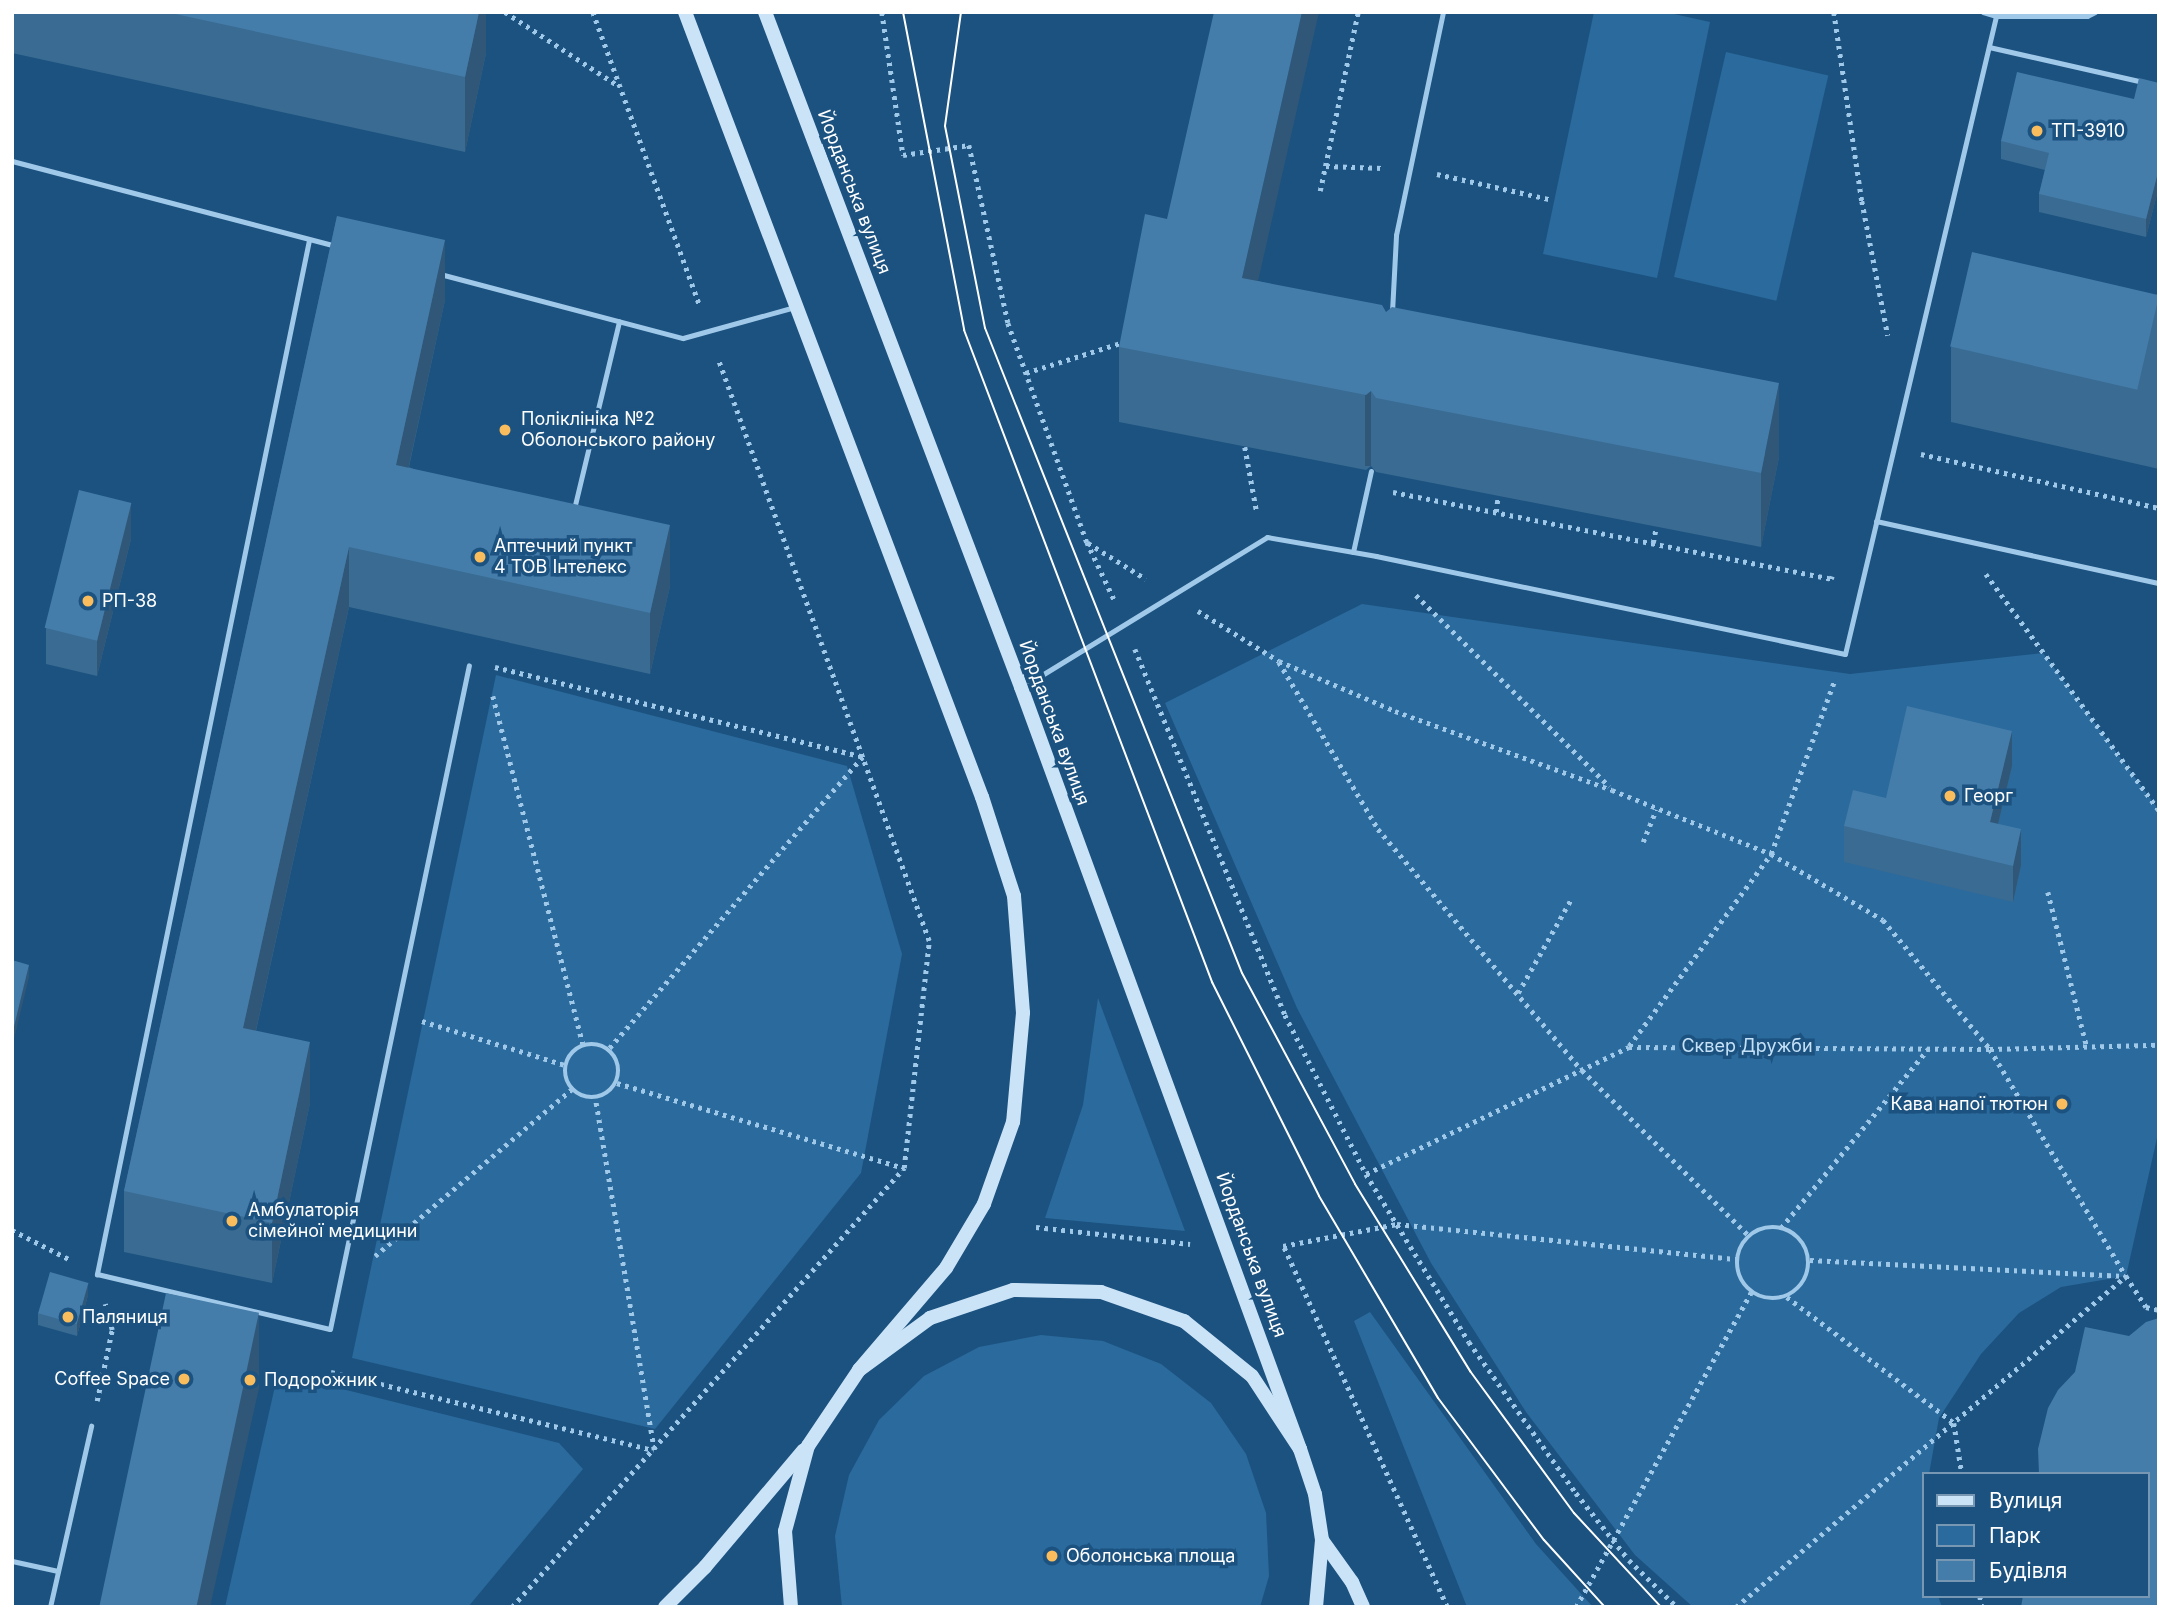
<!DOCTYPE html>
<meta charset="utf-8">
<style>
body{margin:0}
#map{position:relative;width:2171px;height:1619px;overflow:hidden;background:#1c5280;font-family:Inter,sans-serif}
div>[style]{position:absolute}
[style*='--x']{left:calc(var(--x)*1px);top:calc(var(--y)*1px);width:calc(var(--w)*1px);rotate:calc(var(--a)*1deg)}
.green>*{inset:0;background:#2b6a9d;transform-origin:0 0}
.path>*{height:4.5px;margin-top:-2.25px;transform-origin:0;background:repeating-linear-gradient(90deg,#a0c9e9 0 3.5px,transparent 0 8.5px)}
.path>.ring{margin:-2.25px;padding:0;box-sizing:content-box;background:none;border:4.5px solid #a0c9e9;border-radius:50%}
.lane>*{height:5px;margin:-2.5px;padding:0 2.5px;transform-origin:2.5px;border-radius:2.5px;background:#a0c9e9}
.secondary>*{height:14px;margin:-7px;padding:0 7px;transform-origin:7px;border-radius:7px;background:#cbe3f7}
.tram>*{height:2px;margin:-1px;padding:0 1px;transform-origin:1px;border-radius:1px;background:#fff}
.wall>*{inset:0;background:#3a6b92}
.shaded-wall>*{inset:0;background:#305777;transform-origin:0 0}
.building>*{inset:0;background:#447caa;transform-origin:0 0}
.dots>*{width:19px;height:19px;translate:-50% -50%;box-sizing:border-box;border:4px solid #1c5280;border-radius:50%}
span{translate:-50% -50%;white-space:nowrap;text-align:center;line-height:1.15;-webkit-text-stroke:7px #1c5280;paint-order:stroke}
.poi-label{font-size:18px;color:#fff}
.left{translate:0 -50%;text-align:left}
.right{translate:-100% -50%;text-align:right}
.street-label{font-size:18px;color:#fff}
.park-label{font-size:18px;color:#c4e1f7}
.frame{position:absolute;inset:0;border:14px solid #fff;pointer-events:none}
.legend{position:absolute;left:1922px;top:1472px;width:228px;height:126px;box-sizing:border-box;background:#1c5280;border:2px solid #7797b3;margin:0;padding:9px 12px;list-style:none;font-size:21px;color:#fff}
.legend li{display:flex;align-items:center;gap:14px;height:35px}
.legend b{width:35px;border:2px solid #7797b3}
</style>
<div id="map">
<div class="green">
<i style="clip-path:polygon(1594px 12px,1665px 12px,1710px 22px,1657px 278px,1543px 254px)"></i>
<i style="left:1726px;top:52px;width:105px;height:231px;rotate:13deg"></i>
<i style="clip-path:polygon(1362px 604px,1850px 674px,2043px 653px,2159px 810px,2159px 1129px,2126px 1276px,2061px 1287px,2019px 1313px,1981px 1354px,1939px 1418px,1929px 1474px,1924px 1474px,1924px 1596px,1938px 1596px,1942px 1607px,1693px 1607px,1635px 1555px,1526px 1412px,1431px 1263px,1297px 1008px,1165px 703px)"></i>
<i style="clip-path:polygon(496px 675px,847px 766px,902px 954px,861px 1173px,655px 1429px,352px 1358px)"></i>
<i style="clip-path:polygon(1098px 998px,1185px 1231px,1045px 1218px,1083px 1105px)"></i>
<i style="clip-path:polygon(1370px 1312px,1536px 1544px,1593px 1607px,1467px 1607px,1354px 1321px)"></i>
<i style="clip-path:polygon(1041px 1335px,1103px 1341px,1161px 1364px,1211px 1403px,1246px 1454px,1266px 1513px,1269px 1576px,1260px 1607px,842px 1607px,835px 1536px,849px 1475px,879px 1420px,924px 1376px,979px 1347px)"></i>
<i style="clip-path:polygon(278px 1373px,559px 1443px,583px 1469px,468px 1607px,225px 1607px)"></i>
</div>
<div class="path">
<i style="--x:505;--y:12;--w:136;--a:33"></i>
<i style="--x:593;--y:12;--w:311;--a:70"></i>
<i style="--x:882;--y:12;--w:145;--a:81.6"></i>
<i style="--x:903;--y:155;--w:67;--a:-8.6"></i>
<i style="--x:969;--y:145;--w:182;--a:77.6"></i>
<i style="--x:1008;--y:323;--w:233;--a:70.2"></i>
<i style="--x:1087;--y:542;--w:63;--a:64.7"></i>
<i style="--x:1834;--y:12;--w:191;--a:81.6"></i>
<i style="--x:1862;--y:201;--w:137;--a:79.1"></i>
<i style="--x:1326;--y:166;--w:57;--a:2"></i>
<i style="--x:1437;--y:174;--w:115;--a:12.6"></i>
<i style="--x:1320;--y:191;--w:183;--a:-78"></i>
<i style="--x:1026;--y:373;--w:103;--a:-17.6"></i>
<i style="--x:1245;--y:447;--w:67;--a:79.7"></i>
<i style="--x:1921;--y:454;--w:244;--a:12.8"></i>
<i style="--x:1393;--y:492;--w:447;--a:11.2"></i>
<i style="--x:1831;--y:579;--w:3;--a:-72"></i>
<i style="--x:1496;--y:512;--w:16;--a:-83"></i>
<i style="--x:1088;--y:543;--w:68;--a:31.8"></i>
<i style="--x:1653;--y:543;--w:16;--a:-79"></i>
<i style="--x:1986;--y:574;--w:293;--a:53.8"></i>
<i style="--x:1416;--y:595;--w:272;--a:44.7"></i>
<i style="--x:1198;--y:611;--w:95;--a:31.7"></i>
<i style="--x:1279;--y:661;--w:126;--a:23.3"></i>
<i style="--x:1395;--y:711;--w:231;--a:20"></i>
<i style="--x:1612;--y:790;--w:171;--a:21.9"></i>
<i style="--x:1771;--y:854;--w:130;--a:30.5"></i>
<i style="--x:1883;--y:920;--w:168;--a:50.3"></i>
<i style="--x:1990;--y:1049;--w:265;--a:59.1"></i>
<i style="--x:2126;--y:1276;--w:37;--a:57"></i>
<i style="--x:2146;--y:1307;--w:13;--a:13"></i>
<i style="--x:1135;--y:649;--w:396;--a:67.7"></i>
<i style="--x:1285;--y:1015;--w:178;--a:63"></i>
<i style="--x:1366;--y:1174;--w:197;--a:58.5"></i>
<i style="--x:1469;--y:1342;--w:185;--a:54.7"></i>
<i style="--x:1576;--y:1493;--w:85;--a:51.7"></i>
<i style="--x:1629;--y:1560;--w:67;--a:44.4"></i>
<i style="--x:1279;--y:662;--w:194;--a:59.3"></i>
<i style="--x:1378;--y:829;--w:316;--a:49.8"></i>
<i style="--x:1582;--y:1070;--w:235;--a:44.8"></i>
<i style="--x:495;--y:667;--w:379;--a:13.7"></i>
<i style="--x:863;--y:757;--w:387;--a:131"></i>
<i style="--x:493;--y:696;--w:359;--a:75.5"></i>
<i style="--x:1643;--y:842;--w:35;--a:-68"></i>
<i style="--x:2048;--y:892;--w:160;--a:75.9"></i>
<i style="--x:1518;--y:993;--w:106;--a:-60.5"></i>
<i style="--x:422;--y:1021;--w:150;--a:17.1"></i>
<i class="ring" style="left:565px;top:1044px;width:49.5px;height:49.5px"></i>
<i style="--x:1629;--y:1046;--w:239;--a:-53.5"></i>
<i style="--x:1771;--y:854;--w:186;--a:-69.9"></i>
<i style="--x:617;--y:1083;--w:299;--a:16.5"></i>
<i style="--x:1366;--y:1174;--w:292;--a:-25.8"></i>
<i style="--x:1629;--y:1047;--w:361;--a:0.3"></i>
<i style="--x:1990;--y:1049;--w:169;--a:-1.4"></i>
<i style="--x:1036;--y:1227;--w:155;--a:6.3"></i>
<i class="ring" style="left:1737px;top:1227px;width:67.5px;height:67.5px"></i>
<i style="--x:1781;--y:1228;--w:232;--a:-50.6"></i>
<i style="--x:12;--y:1230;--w:66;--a:27"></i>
<i style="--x:375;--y:1256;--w:258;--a:-40.3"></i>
<i style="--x:1810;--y:1260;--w:315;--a:2.9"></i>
<i style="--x:1787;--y:1297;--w:209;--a:37"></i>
<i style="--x:1954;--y:1423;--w:52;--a:81.1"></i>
<i style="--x:331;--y:1372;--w:332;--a:13.6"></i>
<i style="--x:654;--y:1450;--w:358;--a:-99.5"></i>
<i style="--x:97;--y:1401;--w:73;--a:-78.1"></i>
<i style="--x:112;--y:1330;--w:27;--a:-105"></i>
<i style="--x:1980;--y:1596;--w:11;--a:80"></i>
<i style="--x:723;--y:1606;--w:1;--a:90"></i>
<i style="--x:512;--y:1607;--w:589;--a:-48.24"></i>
<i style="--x:904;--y:1168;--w:228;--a:-83.7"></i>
<i style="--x:929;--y:941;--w:619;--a:-109.93"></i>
<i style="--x:1447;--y:1607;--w:397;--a:-114.4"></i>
<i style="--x:1283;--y:1246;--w:116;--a:-10.9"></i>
<i style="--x:1397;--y:1224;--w:342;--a:5.9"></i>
<i style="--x:1576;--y:1607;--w:360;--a:-60.9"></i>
<i style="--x:1736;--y:1607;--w:512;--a:-40.32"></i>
</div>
<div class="lane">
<i style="--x:1983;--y:12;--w:14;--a:17"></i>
<i style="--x:1996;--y:16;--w:91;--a:0"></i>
<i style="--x:2087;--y:16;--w:9;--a:-27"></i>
<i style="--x:1989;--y:47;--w:158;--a:12.8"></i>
<i style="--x:12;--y:161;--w:334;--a:14.7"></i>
<i style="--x:309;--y:240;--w:1056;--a:101.59"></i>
<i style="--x:97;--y:1274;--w:239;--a:13.3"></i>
<i style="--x:330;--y:1329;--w:678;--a:-78.18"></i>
<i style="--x:440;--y:274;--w:251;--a:14.8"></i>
<i style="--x:683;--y:338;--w:116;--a:-15.5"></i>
<i style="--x:1392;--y:312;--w:77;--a:-87"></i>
<i style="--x:1396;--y:235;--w:228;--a:-78.1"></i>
<i style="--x:574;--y:509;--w:193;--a:-76.5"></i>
<i style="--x:1876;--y:521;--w:290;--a:12.4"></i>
<i style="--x:1353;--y:552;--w:83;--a:-77.5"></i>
<i style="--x:1024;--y:686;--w:285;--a:-31.5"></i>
<i style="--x:1267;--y:537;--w:111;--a:9.9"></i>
<i style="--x:1376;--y:556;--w:479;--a:11.8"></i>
<i style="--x:1845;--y:654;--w:656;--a:-76.68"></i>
<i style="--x:12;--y:1561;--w:47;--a:12.3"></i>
<i style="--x:50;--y:1607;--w:186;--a:-77.2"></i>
</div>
<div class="secondary">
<i style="--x:685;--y:12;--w:839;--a:69.28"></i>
<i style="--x:982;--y:797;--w:104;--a:72.1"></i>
<i style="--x:1014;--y:896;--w:117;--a:85.6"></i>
<i style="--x:1023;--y:1013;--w:109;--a:95.2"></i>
<i style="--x:1013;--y:1122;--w:87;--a:109.5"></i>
<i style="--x:984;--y:1204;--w:74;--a:120.7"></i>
<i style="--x:946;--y:1268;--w:134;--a:130.5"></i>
<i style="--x:765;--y:12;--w:722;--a:69.23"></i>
<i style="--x:1021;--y:687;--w:811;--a:69.89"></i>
<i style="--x:1322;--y:1540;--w:52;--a:54.5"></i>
<i style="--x:1352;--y:1582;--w:27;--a:66"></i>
<i style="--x:665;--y:1607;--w:57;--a:-45"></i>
<i style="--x:705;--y:1567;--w:153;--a:-49.8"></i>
<i style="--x:791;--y:1607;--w:76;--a:-94.5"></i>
<i style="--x:785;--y:1531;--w:88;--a:-74.9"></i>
<i style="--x:808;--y:1446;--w:92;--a:-56.1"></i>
<i style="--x:859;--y:1370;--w:88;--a:-36.2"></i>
<i style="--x:930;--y:1318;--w:88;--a:-18.6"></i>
<i style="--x:1013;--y:1290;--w:88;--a:1.3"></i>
<i style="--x:1101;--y:1292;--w:88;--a:19.3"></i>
<i style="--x:1184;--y:1321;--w:87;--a:39"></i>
<i style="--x:1252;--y:1376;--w:87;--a:56.7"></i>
<i style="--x:1300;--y:1449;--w:47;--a:71.6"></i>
<i style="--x:1315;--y:1494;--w:47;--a:81.3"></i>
<i style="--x:1322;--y:1540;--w:67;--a:95.1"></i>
</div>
<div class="tram">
<i style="--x:903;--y:12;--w:324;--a:79.1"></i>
<i style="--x:964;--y:330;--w:698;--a:69.17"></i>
<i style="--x:1212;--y:982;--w:239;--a:63.4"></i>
<i style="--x:1319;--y:1196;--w:234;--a:59.5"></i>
<i style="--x:1438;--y:1398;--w:177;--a:53.3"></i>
<i style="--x:1544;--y:1540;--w:91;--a:47.7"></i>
<i style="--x:961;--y:12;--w:115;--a:98"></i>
<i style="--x:945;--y:126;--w:206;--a:78.8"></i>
<i style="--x:985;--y:328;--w:694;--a:68.28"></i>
<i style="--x:1242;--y:973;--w:239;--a:61.8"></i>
<i style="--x:1355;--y:1184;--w:220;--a:58.4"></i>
<i style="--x:1470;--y:1371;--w:176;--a:53.8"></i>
<i style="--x:1574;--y:1513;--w:128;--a:47.2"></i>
</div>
<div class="wall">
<i style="clip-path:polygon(12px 12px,486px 12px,486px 53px,465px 152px,12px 53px)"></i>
<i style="clip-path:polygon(2159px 83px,2159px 194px,2157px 194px,2146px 237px,2039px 212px,2039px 194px,2045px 170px,2001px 159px,2001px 141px,2134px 99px)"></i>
<i style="clip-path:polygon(337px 216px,445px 300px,409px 467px,670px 586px,650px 674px,349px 607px,256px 1031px,310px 1103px,272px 1283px,124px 1252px,124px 1191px)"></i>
<i style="clip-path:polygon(1258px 281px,1386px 312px,1779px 457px,1761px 547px,1376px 472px,1371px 466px,1366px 470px,1119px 422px,1119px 347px)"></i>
<i style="clip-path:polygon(2159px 294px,2159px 469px,1951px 422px,1951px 347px)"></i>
<i style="clip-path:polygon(131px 539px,97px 676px,46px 664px,46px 628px)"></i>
<i style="clip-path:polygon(2012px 766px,1998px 824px,2021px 865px,2013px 902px,1844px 862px,1844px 826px,1886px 798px)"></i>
<i style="clip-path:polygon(88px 1295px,77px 1336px,38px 1325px,38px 1313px)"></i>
</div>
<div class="shaded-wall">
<i style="clip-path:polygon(479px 12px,486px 12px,486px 53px,465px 152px,465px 77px)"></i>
<i style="clip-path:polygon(1302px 12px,1319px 12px,1242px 352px,1242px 278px)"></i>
<i style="clip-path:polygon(2157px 176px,2157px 194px,2146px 237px,2146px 219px)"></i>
<i style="clip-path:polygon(445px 240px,445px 300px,396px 525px,396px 465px)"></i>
<i style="clip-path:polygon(1779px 383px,1779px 457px,1761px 547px,1761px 473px)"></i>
<i style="left:1371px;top:391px;width:75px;height:6px;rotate:90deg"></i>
<i style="clip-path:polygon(131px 503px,131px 539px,97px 676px,97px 641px)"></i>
<i style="clip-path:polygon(670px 525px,670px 586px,650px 674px,650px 613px)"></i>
<i style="clip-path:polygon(349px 547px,349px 607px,243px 1089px,243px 1028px)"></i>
<i style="clip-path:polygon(2012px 731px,2012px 766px,1990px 857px,1990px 822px)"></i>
<i style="clip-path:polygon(2021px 829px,2021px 865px,2013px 902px,2013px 866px)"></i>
<i style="clip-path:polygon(29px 965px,29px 977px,12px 1047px,12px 1035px)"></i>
<i style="clip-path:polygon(310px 1042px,310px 1103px,272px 1283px,272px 1223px)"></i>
<i style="clip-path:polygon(88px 1283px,88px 1295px,77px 1336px,77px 1323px)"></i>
<i style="clip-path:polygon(259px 1313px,259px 1388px,210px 1607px,193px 1607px)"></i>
</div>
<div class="building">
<i style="clip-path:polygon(166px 12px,479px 12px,465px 77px)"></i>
<i style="clip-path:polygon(1214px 12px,1302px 12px,1242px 278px,1382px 305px,1386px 312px,1392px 307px,1779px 383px,1761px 473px,1376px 398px,1371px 391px,1366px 395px,1119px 347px,1145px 214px,1167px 219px)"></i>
<i style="clip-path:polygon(2017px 72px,2134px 99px,2139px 78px,2159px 83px,2159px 176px,2157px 176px,2146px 219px,2039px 194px,2049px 153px,2001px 141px)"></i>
<i style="clip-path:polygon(337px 216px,445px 240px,396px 465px,670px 525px,650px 613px,349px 547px,243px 1028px,310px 1042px,272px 1223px,124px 1191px)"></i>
<i style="left:1972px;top:252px;width:192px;height:97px;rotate:13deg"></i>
<i style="left:79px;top:490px;width:54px;height:142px;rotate:14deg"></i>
<i style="clip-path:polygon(1907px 706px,2012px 731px,1990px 822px,2021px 829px,2013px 866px,1844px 826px,1853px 790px,1886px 798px)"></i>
<i style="clip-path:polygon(12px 960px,29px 965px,12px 1035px)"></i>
<i style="left:50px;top:1272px;width:40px;height:43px;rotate:16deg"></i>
<i style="left:166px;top:1293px;width:95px;height:322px;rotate:12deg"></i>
<i style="clip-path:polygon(2159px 1318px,2159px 1607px,2021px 1607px,2023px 1596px,2148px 1596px,2148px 1474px,2039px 1474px,2038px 1449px,2048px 1408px,2058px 1390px,2075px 1372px,2085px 1327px,2129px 1336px,2146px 1322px)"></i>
</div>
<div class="dots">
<i style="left:2037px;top:131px;background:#fabd5e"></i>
<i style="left:505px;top:430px;background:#fabd5e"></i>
<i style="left:480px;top:557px;background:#fabd5e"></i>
<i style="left:88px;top:601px;background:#fabd5e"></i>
<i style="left:1950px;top:796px;background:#fabd5e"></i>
<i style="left:2062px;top:1104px;background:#fabd5e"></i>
<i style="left:232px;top:1221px;background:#fabd5e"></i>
<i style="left:68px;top:1317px;background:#fabd5e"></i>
<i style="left:184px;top:1379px;background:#fabd5e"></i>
<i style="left:250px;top:1380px;background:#fabd5e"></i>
<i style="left:1052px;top:1556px;background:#fabd5e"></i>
</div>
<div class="poi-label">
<span class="left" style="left:2051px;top:131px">ТП-3910</span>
<span class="left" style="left:521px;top:430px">Поліклініка №2<br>Оболонського району</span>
<span class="left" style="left:494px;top:557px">Аптечний пункт<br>4 ТОВ Інтелекс</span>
<span class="left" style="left:102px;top:601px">РП-38</span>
<span class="left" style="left:1964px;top:796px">Георг</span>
<span class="right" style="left:2048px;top:1104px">Кава напої тютюн</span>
<span class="left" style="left:248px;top:1221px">Амбулаторія<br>сімейної медицини</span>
<span class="left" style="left:82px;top:1317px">Паляниця</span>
<span class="right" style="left:170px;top:1379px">Coffee Space</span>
<span class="left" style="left:264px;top:1380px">Подорожник</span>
<span class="left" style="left:1066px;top:1556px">Оболонська площа</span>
</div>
<div class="street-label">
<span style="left:854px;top:192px;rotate:69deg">Йорданська вулиця</span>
<span style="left:1054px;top:723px;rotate:70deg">Йорданська вулиця</span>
<span style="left:1251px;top:1255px;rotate:70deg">Йорданська вулиця</span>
</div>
<div class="park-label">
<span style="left:1747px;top:1046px">Сквер Дружби</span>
</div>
<div class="frame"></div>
<ul class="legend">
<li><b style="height:9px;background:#cbe3f7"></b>Вулиця</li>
<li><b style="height:19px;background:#2b6a9d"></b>Парк</li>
<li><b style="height:19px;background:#447caa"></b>Будівля</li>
</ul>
</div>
